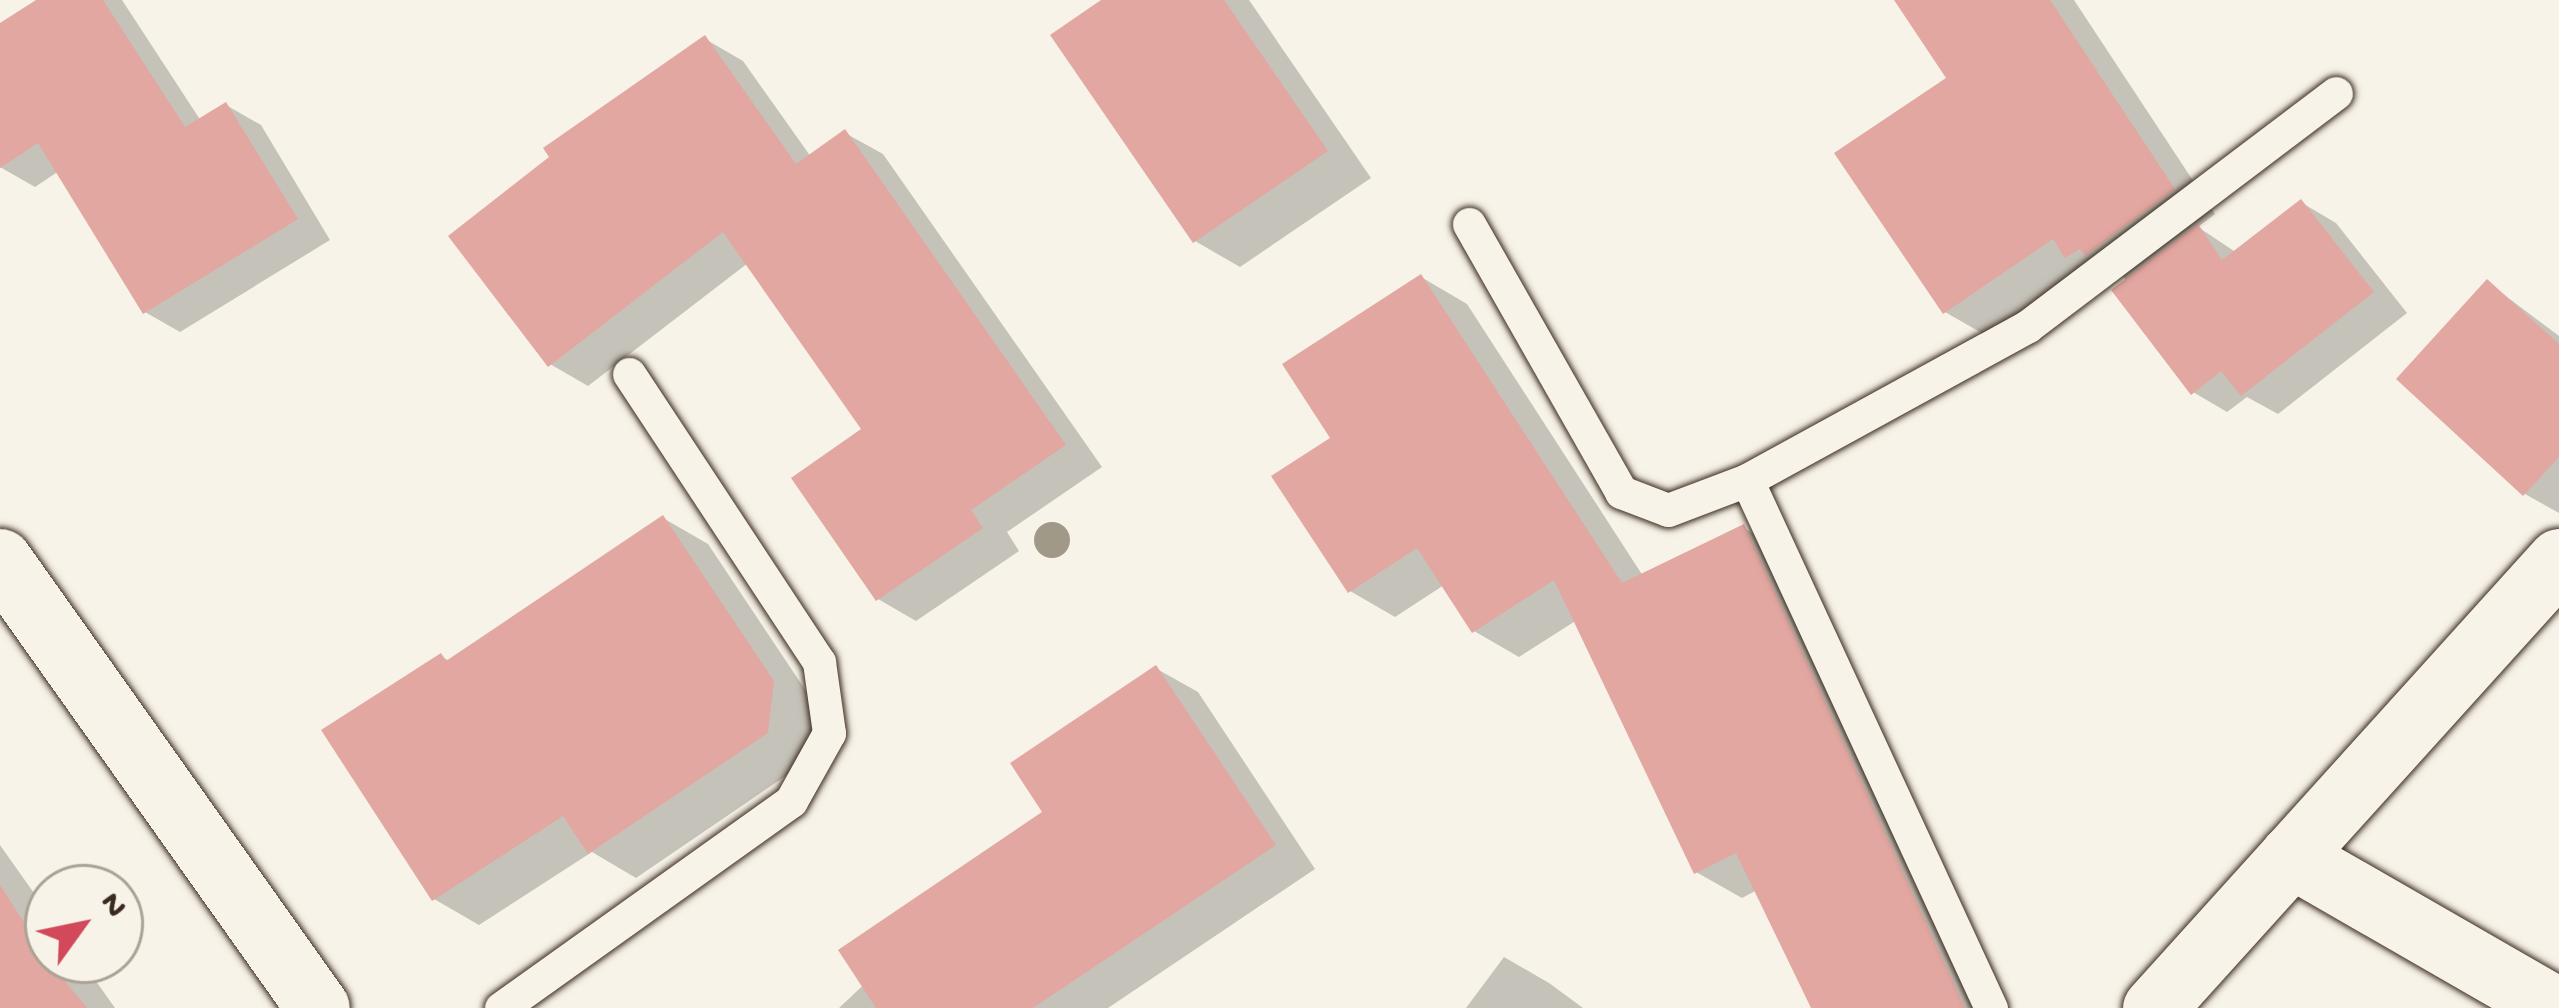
<!DOCTYPE html>
<style>
body{margin:0}
#map{position:relative;width:2559px;height:1008px;overflow:hidden;background:#f7f3e8;font-family:"Gochi Hand",sans-serif}
div>[style]{position:absolute}
[style*='--x']{left:calc(var(--x)*1px);top:calc(var(--y)*1px);width:calc(var(--w)*1px);rotate:calc(var(--a)*1deg)}
.shadow>*{inset:0;background:#0003}
.building>*{inset:0;background:#e2a7a0}
.roads{filter:drop-shadow(0 0 3px #3b2a1e) drop-shadow(0 0 3px #3b2a1e)}
.lane>*{height:33px;margin:-16.5px;padding:0 16.5px;transform-origin:16.5px;border-radius:16.5px;background:#f7f3e8}
.street>*{height:63px;margin:-31.5px;padding:0 31.5px;transform-origin:31.5px;border-radius:31.5px;background:#f7f3e8}
.trees>*{width:36px;height:36px;margin:-18px;border-radius:50%;background:#a09987}
span{translate:-50% -50%;white-space:nowrap;text-align:center;line-height:1.15;-webkit-text-stroke:9px #f7f3e8;paint-order:stroke}
.north{position:absolute;left:24px;top:864px;width:120px;height:120px;box-sizing:border-box;background:#f7f3e8;border:3px solid #aca397;border-radius:50%;rotate:57deg;font-size:33px;font-weight:700;line-height:48px;text-align:center;color:#3b2a1e}
.north::after{content:'';display:block;margin:auto;width:42px;height:54px;background:#d1495b;clip-path:polygon(50% 0,100% 100%,50% 72%,0 100%)}
</style>
<div id="map">
<div class="shadow">
<i style="clip-path:polygon(41px 0,122px 0,201px 121px,226px 105px,261px 125px,330px 240px,180px 332px,145px 312px,59px 171px,35px 187px,0 167px,0 27px)"></i>
<i style="clip-path:polygon(1106px 0,1249px 0,1371px 178px,1240px 267px,1195px 241px)"></i>
<i style="clip-path:polygon(1898px 0,2074px 0,2215px 214px,2198px 227px,2237px 253px,2302px 203px,2336px 223px,2407px 313px,2278px 414px,2247px 397px,2227px 412px,2193px 392px,2121px 273px,1987px 336px,1945px 312px,1950px 79px)"></i>
<i style="clip-path:polygon(705px 39px,743px 61px,811px 157px,845px 133px,883px 154px,1102px 467px,1007px 532px,1019px 551px,916px 621px,878px 599px,865px 430px,748px 263px,588px 386px,550px 364px)"></i>
<i style="clip-path:polygon(1421px 277px,1467px 304px,1643px 576px,1744px 528px,1789px 554px,1998px 1008px,1814px 1008px,1757px 890px,1742px 898px,1696px 872px,1577px 620px,1519px 657px,1474px 631px,1444px 585px,1395px 617px,1350px 591px,1334px 439px)"></i>
<i style="clip-path:polygon(2487px 282px,2559px 336px,2559px 513px,2525px 494px,2400px 379px)"></i>
<i style="clip-path:polygon(663px 518px,708px 544px,818px 709px,812px 758px,636px 878px,592px 852px,479px 925px,434px 899px,441px 656px,451px 662px)"></i>
<i style="clip-path:polygon(1157px 669px,1198px 692px,1315px 869px,1108px 1008px,839px 1008px,1046px 813px)"></i>
<i style="clip-path:polygon(0 845px,48px 913px,48px 960px,81px 960px,115px 1008px,0 1008px)"></i>
<i style="clip-path:polygon(1504px 957px,1549px 983px,1583px 1008px,1466px 1008px)"></i>
</div>
<div class="building">
<i style="clip-path:polygon(36px 0,103px 0,185px 127px,226px 102px,298px 219px,143px 314px,38px 143px,0 168px,0 23px)"></i>
<i style="clip-path:polygon(1101px 0,1224px 0,1328px 151px,1193px 243px,1050px 35px)"></i>
<i style="clip-path:polygon(1894px 0,2050px 0,2175px 189px,2085px 256px,2080px 249px,2065px 258px,2053px 239px,1943px 314px,1834px 153px,1946px 78px)"></i>
<i style="clip-path:polygon(705px 35px,796px 164px,845px 129px,1066px 445px,971px 510px,983px 528px,876px 601px,791px 478px,861px 429px,723px 232px,548px 367px,448px 236px,549px 157px,543px 148px)"></i>
<i style="clip-path:polygon(2301px 199px,2374px 292px,2241px 396px,2221px 371px,2191px 395px,2111px 290px,2198px 224px,2222px 260px)"></i>
<i style="clip-path:polygon(1421px 274px,1622px 583px,1744px 524px,1965px 1008px,1811px 1008px,1736px 853px,1694px 874px,1554px 580px,1472px 633px,1417px 548px,1348px 593px,1271px 476px,1330px 438px,1282px 364px)"></i>
<i style="clip-path:polygon(2487px 279px,2559px 344px,2559px 457px,2523px 496px,2396px 379px)"></i>
<i style="clip-path:polygon(663px 515px,774px 681px,768px 733px,588px 854px,563px 816px,432px 901px,321px 730px,441px 653px,446px 661px)"></i>
<i style="clip-path:polygon(1156px 665px,1276px 845px,1033px 1008px,876px 1008px,838px 950px,1042px 812px,1010px 763px)"></i>
<i style="clip-path:polygon(0 885px,48px 960px,87px 1008px,0 1008px)"></i>
</div>
<div class="roads">
<div class="lane">
<i style="--x:1469;--y:224;--w:308;--a:60.4"></i>
<i style="--x:1621;--y:492;--w:50;--a:21"></i>
<i style="--x:1668;--y:510;--w:85;--a:-20.8"></i>
<i style="--x:1747;--y:480;--w:320;--a:-28.7"></i>
<i style="--x:2028;--y:326;--w:386;--a:-37.1"></i>
<i style="--x:1747;--y:480;--w:582;--a:65.2"></i>
<i style="--x:501;--y:1008;--w:356;--a:-35.5"></i>
<i style="--x:791;--y:801;--w:78;--a:-60.8"></i>
<i style="--x:829;--y:733;--w:72;--a:-98"></i>
<i style="--x:819;--y:662;--w:345;--a:-123.4"></i>
</div>
<div class="street">
<i style="--x:0;--y:560;--w:549;--a:54.63"></i>
<i style="--x:2291;--y:856;--w:305;--a:29.9"></i>
<i style="--x:2154;--y:1008;--w:604;--a:-47.89"></i>
</div>
</div>
<div class="trees">
<i style="left:1052px;top:540px"></i>
</div>
<div class="north">N</div>
</div>
